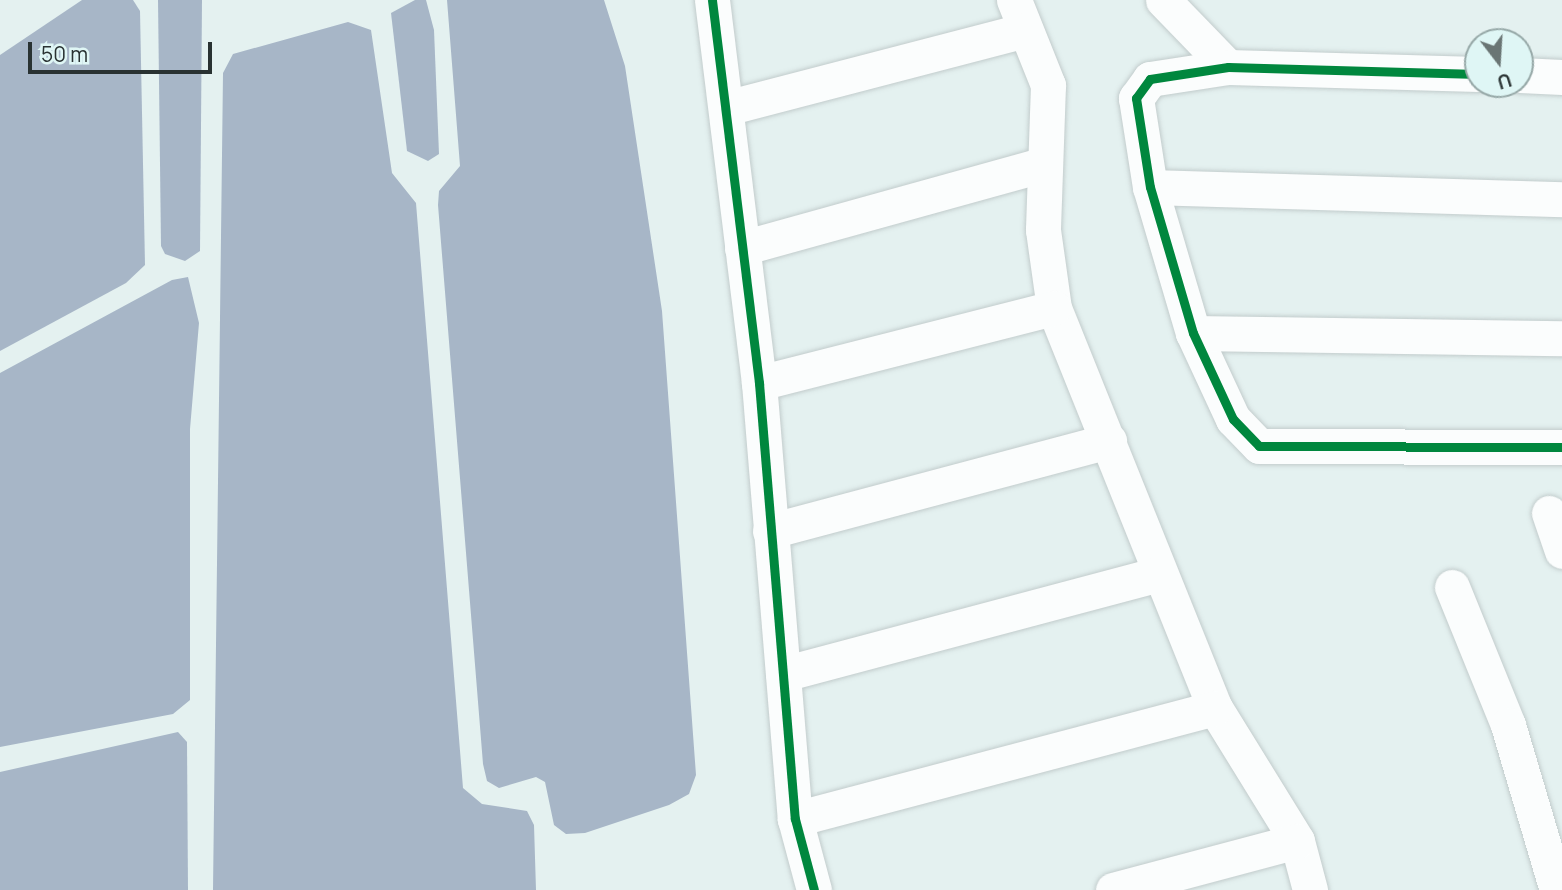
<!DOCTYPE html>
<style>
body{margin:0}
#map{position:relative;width:1562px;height:890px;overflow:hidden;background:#e4f1f0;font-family:Manrope,sans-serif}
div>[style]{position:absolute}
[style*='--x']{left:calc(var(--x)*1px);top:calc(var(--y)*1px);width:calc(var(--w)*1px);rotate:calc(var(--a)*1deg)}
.water>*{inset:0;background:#a7b6c7}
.roads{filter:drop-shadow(0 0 2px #c2cccc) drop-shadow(0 0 2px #c2cccc)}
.minor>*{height:35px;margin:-17.5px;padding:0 17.5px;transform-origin:17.5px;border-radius:17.5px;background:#fbfdfd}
.cycleway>*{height:9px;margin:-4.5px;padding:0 4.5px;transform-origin:4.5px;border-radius:4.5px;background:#00873e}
span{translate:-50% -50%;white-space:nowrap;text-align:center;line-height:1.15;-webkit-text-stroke:7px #dff6f5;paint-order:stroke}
.north{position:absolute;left:1464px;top:28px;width:70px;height:70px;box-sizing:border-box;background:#dff6f5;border:2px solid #96a8a7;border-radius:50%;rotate:163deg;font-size:19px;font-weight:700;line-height:28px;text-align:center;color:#293232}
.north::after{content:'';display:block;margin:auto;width:24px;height:32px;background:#6a7574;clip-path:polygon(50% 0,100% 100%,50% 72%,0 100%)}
.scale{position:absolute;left:28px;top:42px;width:184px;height:32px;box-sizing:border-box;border:4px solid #293232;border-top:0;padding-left:9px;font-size:21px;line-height:24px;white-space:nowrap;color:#293232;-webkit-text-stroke:5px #dff6f5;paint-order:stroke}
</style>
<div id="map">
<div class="water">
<i style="clip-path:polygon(82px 0,133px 0,140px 11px,145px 265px,126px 283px,0 351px,0 55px)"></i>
<i style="clip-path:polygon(158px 0,202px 0,200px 251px,185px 261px,165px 254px,161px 246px)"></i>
<i style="clip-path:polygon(415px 0,426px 0,434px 30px,439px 154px,428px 161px,407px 151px,391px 13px)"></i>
<i style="clip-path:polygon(447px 0,604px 0,625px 66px,662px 311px,696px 775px,689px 794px,669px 805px,585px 833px,566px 834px,554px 825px,545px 782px,536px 777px,499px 788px,487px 781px,483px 764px,438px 205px,439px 191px,460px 166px)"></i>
<i style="clip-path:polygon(348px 22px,371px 30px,392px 173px,416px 203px,463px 788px,482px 804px,527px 811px,534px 825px,536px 890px,213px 890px,223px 73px,233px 54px)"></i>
<i style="clip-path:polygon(188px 277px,199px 323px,190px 429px,190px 700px,173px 714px,0 747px,0 373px,172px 280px)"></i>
<i style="clip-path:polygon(178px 732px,187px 742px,188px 890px,0 890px,0 772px)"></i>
</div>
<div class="roads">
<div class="minor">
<i style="--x:712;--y:0;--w:386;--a:83"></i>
<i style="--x:759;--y:383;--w:437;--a:85.3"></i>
<i style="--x:795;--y:819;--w:73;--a:75"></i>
<i style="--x:1014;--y:0;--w:92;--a:68.2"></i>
<i style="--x:1048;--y:85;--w:145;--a:92"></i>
<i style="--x:1043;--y:230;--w:79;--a:82"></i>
<i style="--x:1054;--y:308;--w:431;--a:68.1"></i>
<i style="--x:1215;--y:708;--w:156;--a:58.3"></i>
<i style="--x:1297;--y:841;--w:51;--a:75.1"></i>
<i style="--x:1163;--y:0;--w:93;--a:45.9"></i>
<i style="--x:1478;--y:74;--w:250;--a:-178.4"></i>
<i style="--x:1228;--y:67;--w:79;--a:171.3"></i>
<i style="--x:1150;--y:79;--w:24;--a:126"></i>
<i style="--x:1136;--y:98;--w:90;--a:81.1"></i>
<i style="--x:1150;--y:187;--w:152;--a:73.6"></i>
<i style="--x:1193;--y:333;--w:95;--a:65.1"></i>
<i style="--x:1233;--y:419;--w:37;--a:46"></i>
<i style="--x:1259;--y:446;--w:303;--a:0.2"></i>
<i style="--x:1520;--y:75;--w:42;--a:2.7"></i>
<i style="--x:726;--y:108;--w:309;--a:-14.6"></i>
<i style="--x:1150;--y:187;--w:412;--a:1.7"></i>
<i style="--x:742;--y:248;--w:313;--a:-15.5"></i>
<i style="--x:1193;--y:333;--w:369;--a:0.8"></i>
<i style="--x:759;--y:383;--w:304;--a:-14.3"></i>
<i style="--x:1549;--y:513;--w:40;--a:71.1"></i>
<i style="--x:770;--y:531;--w:351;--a:-14.9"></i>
<i style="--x:1452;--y:587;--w:149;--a:67.9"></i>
<i style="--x:1508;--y:725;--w:172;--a:73.5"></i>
<i style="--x:783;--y:674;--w:388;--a:-14.9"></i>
<i style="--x:795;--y:819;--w:434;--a:-14.8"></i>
<i style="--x:1113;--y:890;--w:190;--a:-14.9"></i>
</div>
</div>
<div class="cycleway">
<i style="--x:712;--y:0;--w:386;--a:83"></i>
<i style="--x:759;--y:383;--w:437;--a:85.3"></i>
<i style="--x:795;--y:819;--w:73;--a:75"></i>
<i style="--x:1478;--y:74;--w:250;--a:-178.4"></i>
<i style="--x:1228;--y:67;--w:79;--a:171.3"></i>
<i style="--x:1150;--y:79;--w:24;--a:126"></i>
<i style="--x:1136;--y:98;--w:90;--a:81.1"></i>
<i style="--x:1150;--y:187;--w:152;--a:73.6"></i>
<i style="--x:1193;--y:333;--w:95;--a:65.1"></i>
<i style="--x:1233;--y:419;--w:37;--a:46"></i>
<i style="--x:1259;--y:446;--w:303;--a:0.2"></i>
</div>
<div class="north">U</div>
<div class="scale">50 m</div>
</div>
